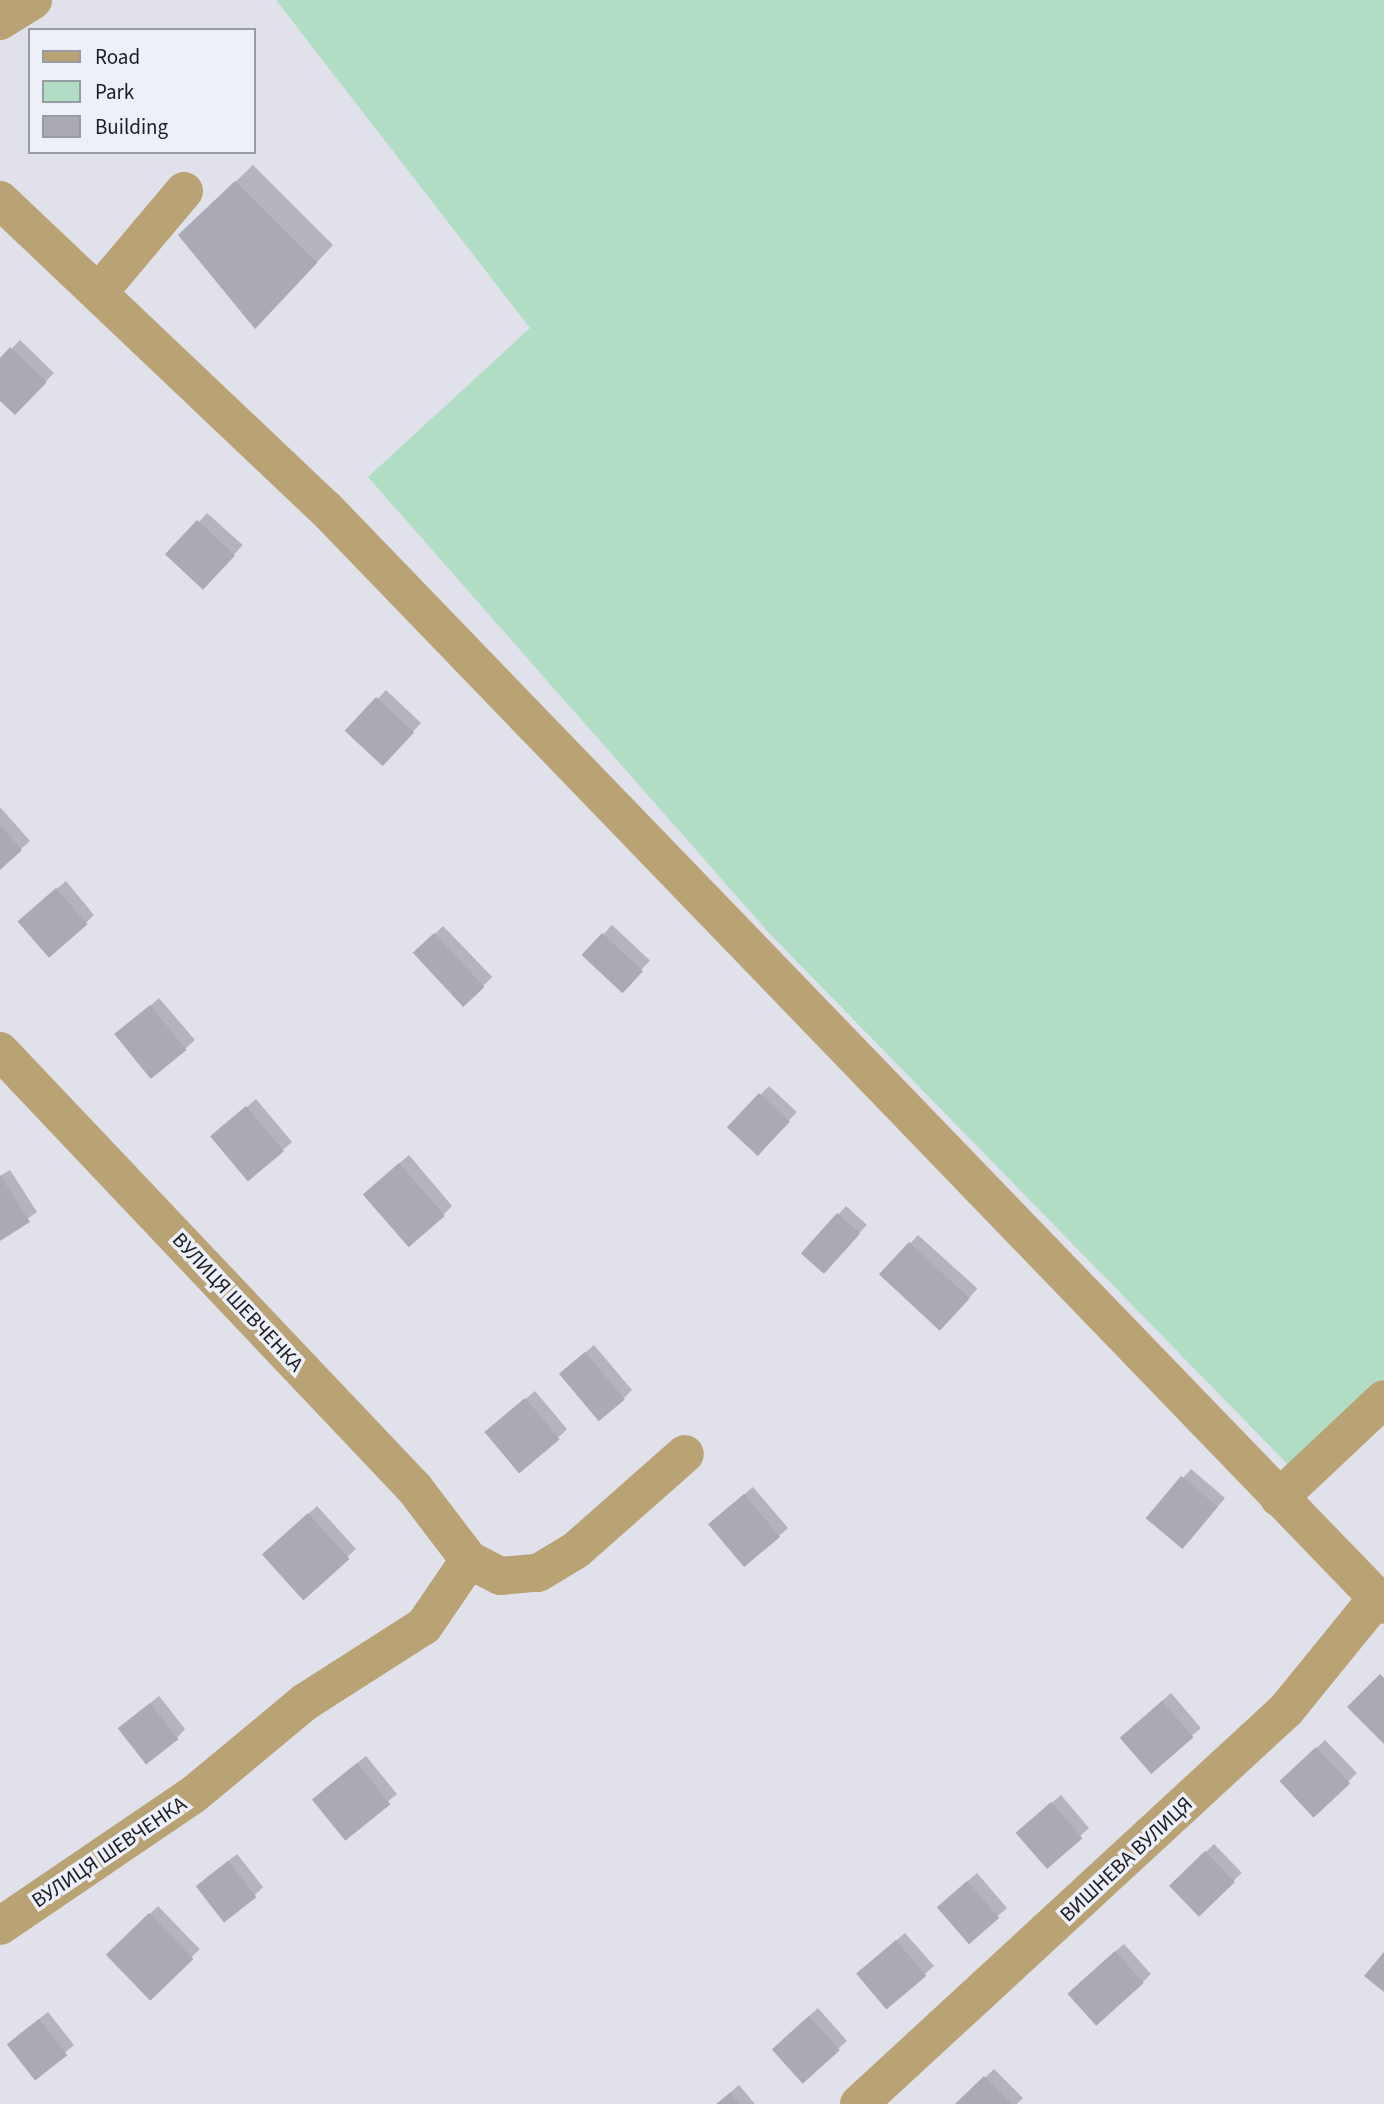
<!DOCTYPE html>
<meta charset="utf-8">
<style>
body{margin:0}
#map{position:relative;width:1384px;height:2104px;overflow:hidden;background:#e0e1eb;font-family:"Source Sans 3",sans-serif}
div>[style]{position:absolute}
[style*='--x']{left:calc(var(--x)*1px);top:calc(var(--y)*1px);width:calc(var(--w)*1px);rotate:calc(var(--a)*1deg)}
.green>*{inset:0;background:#b0ddc4}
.shadow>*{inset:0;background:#0003;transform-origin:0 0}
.building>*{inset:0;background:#a9aab3;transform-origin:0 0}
.minor>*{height:38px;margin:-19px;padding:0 19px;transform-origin:19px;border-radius:19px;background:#b9a273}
span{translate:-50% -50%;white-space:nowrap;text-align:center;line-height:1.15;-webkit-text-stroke:7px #edeff9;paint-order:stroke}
.street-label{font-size:21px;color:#1c1d20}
.legend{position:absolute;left:28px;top:28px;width:228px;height:126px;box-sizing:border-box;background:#edeff9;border:2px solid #999ba2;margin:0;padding:9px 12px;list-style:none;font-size:21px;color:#1c1d20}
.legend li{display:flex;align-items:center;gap:14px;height:35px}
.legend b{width:35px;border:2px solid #999ba2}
</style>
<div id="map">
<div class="green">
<i style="clip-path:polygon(276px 0,1384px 0,1384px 1399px,1301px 1478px,770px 934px,368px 477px,530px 328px)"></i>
</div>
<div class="shadow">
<i style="clip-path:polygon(253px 165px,333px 245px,272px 310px,198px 218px)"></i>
<i style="clip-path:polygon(20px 340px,54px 373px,15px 413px,0 399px,0 361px)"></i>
<i style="left:207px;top:513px;width:48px;height:57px;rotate:42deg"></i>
<i style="clip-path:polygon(386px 690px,421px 723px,391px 755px,348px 731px)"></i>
<i style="clip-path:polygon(0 807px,30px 841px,0 867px)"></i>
<i style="clip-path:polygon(66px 881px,94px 915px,86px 923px,28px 913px)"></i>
<i style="left:612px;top:925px;width:52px;height:42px;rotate:43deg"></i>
<i style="left:443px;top:926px;width:71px;height:38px;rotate:46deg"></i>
<i style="clip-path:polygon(159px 998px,195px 1040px,153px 1077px,126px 1027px)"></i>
<i style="left:769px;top:1086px;width:38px;height:58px;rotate:43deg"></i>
<i style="clip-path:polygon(256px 1099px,292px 1142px,249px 1179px,222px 1129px)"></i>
<i style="clip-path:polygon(409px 1155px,452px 1206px,444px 1214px,373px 1186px)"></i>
<i style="clip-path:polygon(10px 1170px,37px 1212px,0 1239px,0 1176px)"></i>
<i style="left:846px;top:1206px;width:28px;height:63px;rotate:42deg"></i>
<i style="left:918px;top:1235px;width:80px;height:52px;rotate:42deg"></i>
<i style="clip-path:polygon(594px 1345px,632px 1390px,624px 1398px,570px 1366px)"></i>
<i style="clip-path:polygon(535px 1391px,567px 1429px,559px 1437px,496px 1425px)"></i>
<i style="clip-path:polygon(1191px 1469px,1225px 1498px,1190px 1540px,1183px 1478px)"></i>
<i style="clip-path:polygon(753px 1487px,788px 1528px,746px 1565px,719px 1516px)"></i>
<i style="clip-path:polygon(317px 1506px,356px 1549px,303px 1598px,273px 1546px)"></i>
<i style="clip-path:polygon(1171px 1693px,1201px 1728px,1151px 1771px,1130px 1729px)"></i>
<i style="clip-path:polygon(159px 1696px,185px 1729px,177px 1738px,120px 1728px)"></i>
<i style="left:1325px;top:1740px;width:46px;height:59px;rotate:46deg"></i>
<i style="clip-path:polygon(366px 1756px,397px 1794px,344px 1838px,322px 1791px)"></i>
<i style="clip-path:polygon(1061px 1795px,1089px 1828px,1047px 1866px,1027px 1824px)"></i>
<i style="left:1214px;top:1844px;width:40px;height:59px;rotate:46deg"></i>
<i style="clip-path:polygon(237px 1854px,263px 1887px,254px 1896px,206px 1878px)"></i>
<i style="clip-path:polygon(977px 1873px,1007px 1908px,968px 1942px,947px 1899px)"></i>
<i style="left:158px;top:1906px;width:60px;height:69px;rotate:46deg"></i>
<i style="clip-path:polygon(905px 1933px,934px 1966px,887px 2007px,867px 1965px)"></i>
<i style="clip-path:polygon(1124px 1944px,1151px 1974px,1143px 1982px,1078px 1984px)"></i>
<i style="clip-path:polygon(818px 2008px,847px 2041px,838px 2049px,782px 2040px)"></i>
<i style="clip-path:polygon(48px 2012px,74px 2045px,35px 2078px,17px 2036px)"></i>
<i style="clip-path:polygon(994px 2069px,1023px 2098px,1017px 2104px,958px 2104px)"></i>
<i style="clip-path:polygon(739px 2085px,755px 2104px,717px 2104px)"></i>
</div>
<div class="building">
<i style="clip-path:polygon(235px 181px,317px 263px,255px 329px,178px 235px)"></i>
<i style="clip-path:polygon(10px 347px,47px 382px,15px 415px,0 401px,0 358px)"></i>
<i style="left:197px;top:520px;width:52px;height:47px;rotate:43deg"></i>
<i style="left:376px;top:697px;width:52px;height:46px;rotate:43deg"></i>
<i style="clip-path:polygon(0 825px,22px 850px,0 870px)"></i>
<i style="left:56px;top:888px;width:48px;height:51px;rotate:49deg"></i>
<i style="left:434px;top:933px;width:74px;height:29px;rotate:47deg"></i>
<i style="left:602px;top:933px;width:56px;height:30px;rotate:43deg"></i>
<i style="left:150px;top:1005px;width:58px;height:46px;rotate:51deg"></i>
<i style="left:759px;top:1093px;width:42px;height:47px;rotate:43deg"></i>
<i style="left:246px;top:1106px;width:59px;height:47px;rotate:50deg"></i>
<i style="left:399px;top:1163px;width:70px;height:48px;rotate:49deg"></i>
<i style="clip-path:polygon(0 1175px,30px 1222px,0 1241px)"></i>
<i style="left:837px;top:1213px;width:31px;height:54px;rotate:42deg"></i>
<i style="left:909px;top:1242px;width:83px;height:44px;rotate:43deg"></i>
<i style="left:585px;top:1352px;width:62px;height:34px;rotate:50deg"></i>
<i style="left:525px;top:1398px;width:54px;height:53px;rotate:50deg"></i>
<i style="left:1181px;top:1476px;width:48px;height:55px;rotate:40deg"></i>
<i style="left:744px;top:1494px;width:56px;height:47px;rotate:50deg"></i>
<i style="left:308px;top:1513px;width:62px;height:62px;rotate:48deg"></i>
<i style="clip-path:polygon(1380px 1674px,1384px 1678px,1384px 1744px,1347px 1707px)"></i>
<i style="left:1162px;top:1701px;width:48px;height:56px;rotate:49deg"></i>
<i style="left:150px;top:1703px;width:46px;height:41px;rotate:52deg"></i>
<i style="left:1316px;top:1747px;width:50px;height:50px;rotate:47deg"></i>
<i style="left:357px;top:1763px;width:53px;height:58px;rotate:51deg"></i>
<i style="left:1051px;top:1802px;width:48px;height:47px;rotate:49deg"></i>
<i style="left:1205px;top:1851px;width:43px;height:50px;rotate:46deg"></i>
<i style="left:228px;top:1861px;width:46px;height:41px;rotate:52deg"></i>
<i style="left:967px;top:1881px;width:49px;height:40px;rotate:49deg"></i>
<i style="left:149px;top:1913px;width:64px;height:60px;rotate:46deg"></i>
<i style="left:896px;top:1940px;width:47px;height:52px;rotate:50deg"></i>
<i style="left:1115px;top:1951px;width:43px;height:64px;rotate:48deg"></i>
<i style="clip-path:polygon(1384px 1952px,1384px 1992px,1364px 1976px)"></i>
<i style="left:809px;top:2016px;width:46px;height:50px;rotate:48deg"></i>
<i style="left:39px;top:2019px;width:46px;height:41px;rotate:52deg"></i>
<i style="clip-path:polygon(984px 2076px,1012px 2104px,955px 2104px)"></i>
<i style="clip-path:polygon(730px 2093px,740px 2104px,716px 2104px)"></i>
</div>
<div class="minor">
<i style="--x:0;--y:21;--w:39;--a:-32"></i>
<i style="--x:0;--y:200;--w:449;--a:43.5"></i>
<i style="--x:326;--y:509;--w:1523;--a:46.01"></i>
<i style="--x:99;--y:292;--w:132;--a:-49.9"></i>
<i style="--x:0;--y:1051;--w:603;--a:46.54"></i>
<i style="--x:415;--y:1489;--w:89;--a:52.7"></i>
<i style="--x:469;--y:1560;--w:35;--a:27"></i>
<i style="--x:500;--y:1576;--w:38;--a:-5"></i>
<i style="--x:538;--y:1573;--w:44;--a:-31.2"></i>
<i style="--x:576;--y:1550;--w:145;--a:-41.4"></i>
<i style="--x:1279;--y:1498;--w:144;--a:-43.3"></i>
<i style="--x:0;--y:1926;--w:233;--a:-34.2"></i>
<i style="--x:193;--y:1795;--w:146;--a:-39.7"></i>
<i style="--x:305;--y:1702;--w:141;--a:-32.6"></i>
<i style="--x:424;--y:1626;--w:80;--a:-55.7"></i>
<i style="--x:859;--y:2104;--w:581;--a:-42.7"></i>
<i style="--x:1286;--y:1710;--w:144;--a:-50.9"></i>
</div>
<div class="street-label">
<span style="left:238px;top:1302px;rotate:47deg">ВУЛИЦЯ ШЕВЧЕНКА</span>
<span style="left:109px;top:1852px;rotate:-34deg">ВУЛИЦЯ ШЕВЧЕНКА</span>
<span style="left:1126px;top:1859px;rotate:-43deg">ВИШНЕВА ВУЛИЦЯ</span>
</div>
<ul class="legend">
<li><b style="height:9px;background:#b9a273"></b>Road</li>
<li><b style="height:19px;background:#b0ddc4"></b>Park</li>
<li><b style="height:19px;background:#a9aab3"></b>Building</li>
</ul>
</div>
